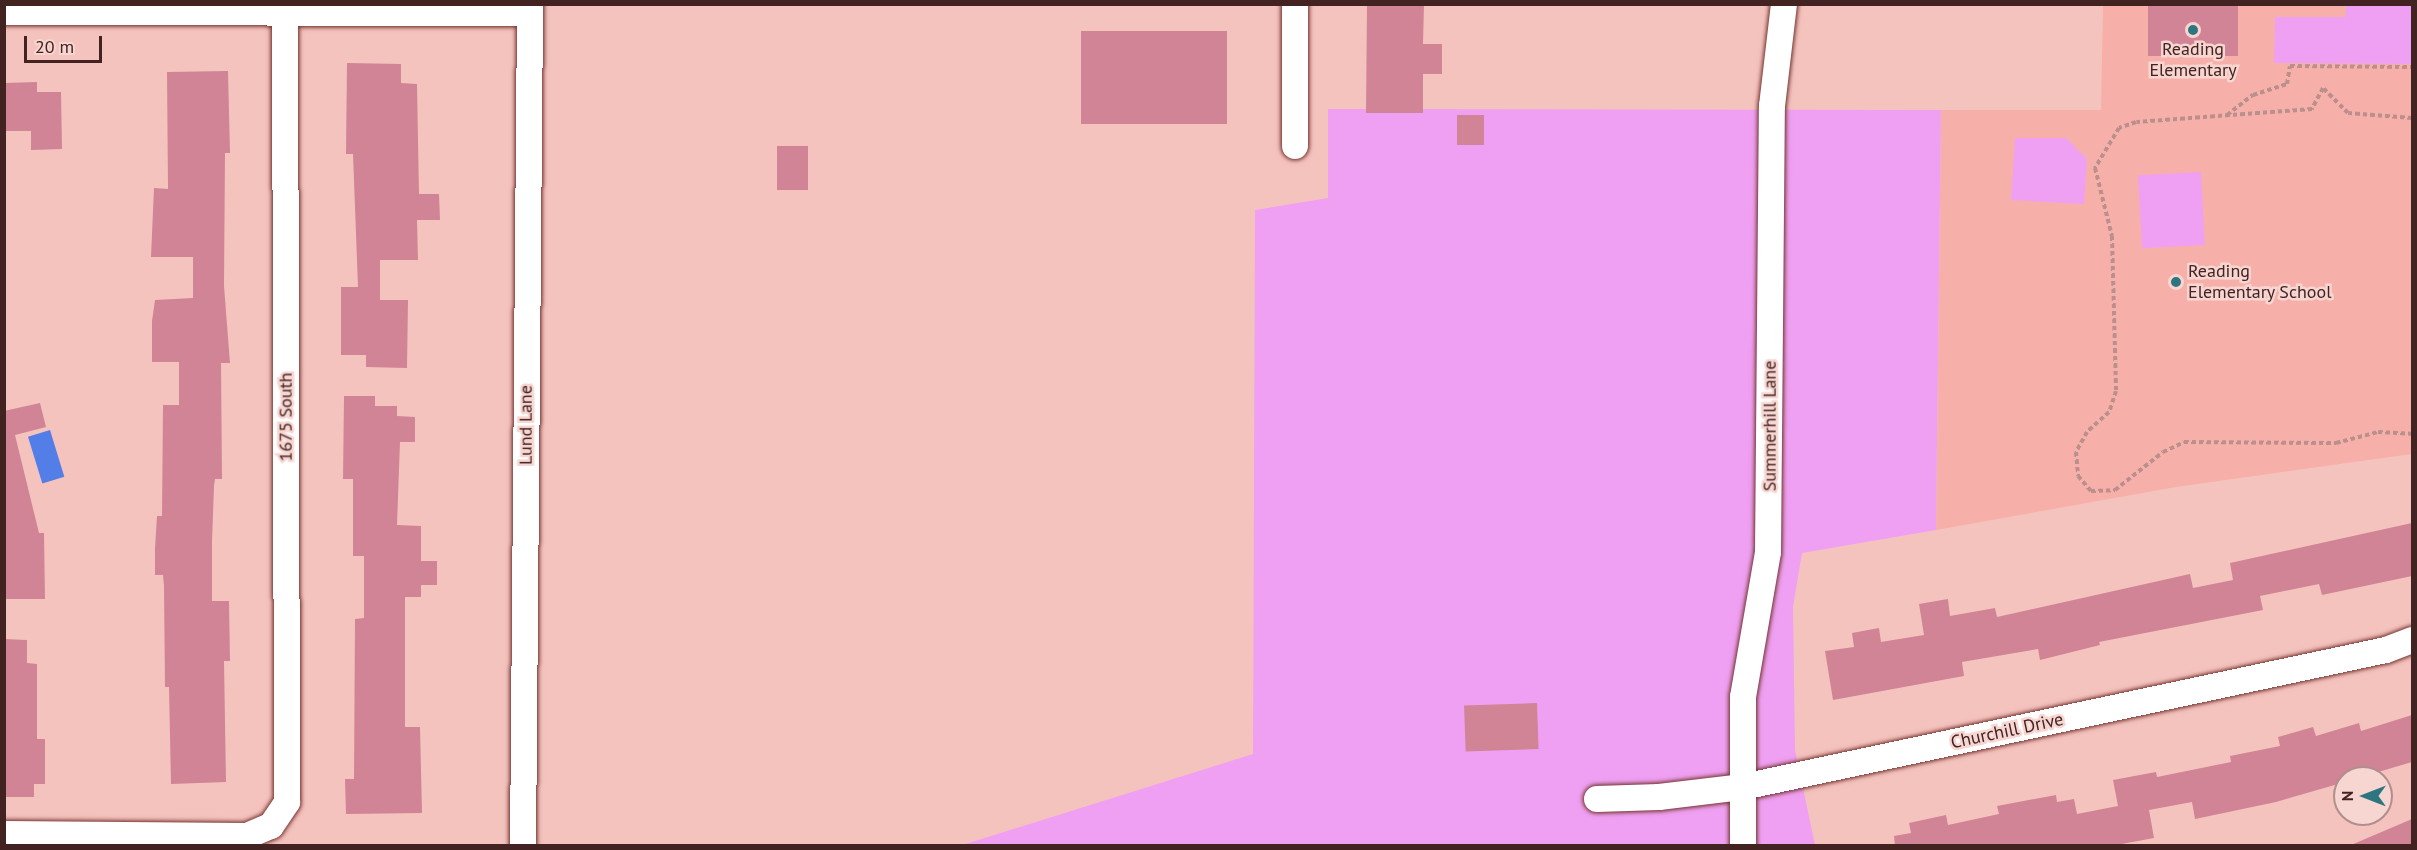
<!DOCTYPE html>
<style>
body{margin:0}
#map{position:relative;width:2417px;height:850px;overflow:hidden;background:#f5c3be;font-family:"PT Sans",sans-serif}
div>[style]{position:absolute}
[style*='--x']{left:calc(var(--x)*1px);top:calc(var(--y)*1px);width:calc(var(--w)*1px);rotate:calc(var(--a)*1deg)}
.built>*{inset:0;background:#f7b0a9}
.green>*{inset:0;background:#efa0f2;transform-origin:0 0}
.water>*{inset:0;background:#537de7;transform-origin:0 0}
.building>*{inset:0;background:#d08495;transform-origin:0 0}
.path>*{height:4px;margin-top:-2px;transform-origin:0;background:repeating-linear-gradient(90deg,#bb8f8b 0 4.5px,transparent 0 7.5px)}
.roads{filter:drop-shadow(0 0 2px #773430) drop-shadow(0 0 2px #773430)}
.street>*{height:26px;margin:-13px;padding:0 13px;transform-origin:13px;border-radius:13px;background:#fff}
.dots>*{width:16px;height:16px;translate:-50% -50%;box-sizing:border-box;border:3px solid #f7d5d1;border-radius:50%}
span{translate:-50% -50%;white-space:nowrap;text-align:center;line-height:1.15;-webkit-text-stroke:5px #f7d5d1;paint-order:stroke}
.poi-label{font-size:18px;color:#422321}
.left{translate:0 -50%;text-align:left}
.street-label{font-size:18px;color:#422321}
.frame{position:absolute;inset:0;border:6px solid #422321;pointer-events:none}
.north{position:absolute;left:2333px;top:766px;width:60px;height:60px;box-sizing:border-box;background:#f7d5d1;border:2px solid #af8e8b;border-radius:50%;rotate:270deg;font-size:16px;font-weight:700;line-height:24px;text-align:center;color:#422321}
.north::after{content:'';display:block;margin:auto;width:21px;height:27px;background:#2e767f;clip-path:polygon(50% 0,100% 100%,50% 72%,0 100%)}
.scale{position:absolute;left:24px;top:36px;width:78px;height:27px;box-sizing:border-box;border:3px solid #422321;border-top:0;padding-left:8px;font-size:18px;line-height:21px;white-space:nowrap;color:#422321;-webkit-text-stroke:4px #f7d5d1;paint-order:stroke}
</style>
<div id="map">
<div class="built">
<i style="clip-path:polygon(2103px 5px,2412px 5px,2412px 454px,2176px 487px,1936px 530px,1941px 110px,2101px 110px)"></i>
</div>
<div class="green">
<i style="clip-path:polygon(2346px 5px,2412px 5px,2412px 64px,2274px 63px,2275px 17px,2346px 17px)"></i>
<i style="clip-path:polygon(1328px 109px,1941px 110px,1936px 530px,1802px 553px,1793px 607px,1795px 750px,1815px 845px,959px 846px,1253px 754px,1255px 210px,1328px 198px)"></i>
<i style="clip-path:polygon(2015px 138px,2066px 138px,2087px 159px,2084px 204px,2011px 200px)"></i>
<i style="left:2201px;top:172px;width:73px;height:63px;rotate:87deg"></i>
</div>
<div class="water">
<i style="left:50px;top:430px;width:49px;height:23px;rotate:73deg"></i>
</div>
<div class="building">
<i style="clip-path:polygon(1367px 4px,1424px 4px,1423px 44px,1442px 44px,1442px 74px,1423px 74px,1423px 113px,1366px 113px)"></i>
<i style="left:2148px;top:4px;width:90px;height:52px"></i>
<i style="left:1081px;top:31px;width:146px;height:93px"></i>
<i style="clip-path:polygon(347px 63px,401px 64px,401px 83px,417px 84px,419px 194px,439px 194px,440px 220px,417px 220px,418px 260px,380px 260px,380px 300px,408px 300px,407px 368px,366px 367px,366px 355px,341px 355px,341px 287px,358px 287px,353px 154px,346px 154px)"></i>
<i style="clip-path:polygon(228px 71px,230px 153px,225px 153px,224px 286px,230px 363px,221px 363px,222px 479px,215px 479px,214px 486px,212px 542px,212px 601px,229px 601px,230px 661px,224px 661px,226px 782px,171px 784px,169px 687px,165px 687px,164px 586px,163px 575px,155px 575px,155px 548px,157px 516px,162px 516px,163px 405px,179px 405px,179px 362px,152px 362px,152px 321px,155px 300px,193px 298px,193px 257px,151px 257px,154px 188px,168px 189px,167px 72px)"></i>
<i style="clip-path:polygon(37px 82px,37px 92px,61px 92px,62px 149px,31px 150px,31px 131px,4px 131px,4px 83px)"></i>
<i style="left:1457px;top:115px;width:27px;height:30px"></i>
<i style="left:777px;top:146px;width:31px;height:44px"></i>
<i style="clip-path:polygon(344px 396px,375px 396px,375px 406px,397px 406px,397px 416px,415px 417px,415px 442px,400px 442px,397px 525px,421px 526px,421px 561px,437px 561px,437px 585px,421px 585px,421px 597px,405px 597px,405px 727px,420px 727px,422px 813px,346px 814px,345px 779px,354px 779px,355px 619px,364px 618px,364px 556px,353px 556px,353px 479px,343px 479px)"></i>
<i style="clip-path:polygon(40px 403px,46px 427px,15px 435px,39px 533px,44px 533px,45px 599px,4px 599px,4px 411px)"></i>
<i style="clip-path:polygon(2412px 523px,2412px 576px,2322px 595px,2319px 584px,2260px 596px,2263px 610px,2099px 642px,2100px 645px,2040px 660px,2038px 649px,1962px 662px,1964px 676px,1833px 700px,1825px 651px,1854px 647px,1852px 633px,1879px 628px,1881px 642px,1924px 635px,1919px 604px,1948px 599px,1950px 616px,1995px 608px,1997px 617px,2190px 574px,2193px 588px,2233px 580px,2230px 563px)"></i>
<i style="clip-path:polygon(4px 639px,27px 640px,27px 663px,37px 664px,37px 739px,45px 739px,45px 784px,34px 784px,34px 797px,4px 797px)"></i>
<i style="left:1537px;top:703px;width:46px;height:73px;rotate:88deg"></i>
<i style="clip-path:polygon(2412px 715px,2412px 762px,2358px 778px,2345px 778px,2345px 782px,2276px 802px,2195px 819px,2192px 802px,2149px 810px,2154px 838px,2111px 846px,1895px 846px,1894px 836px,1911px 833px,1909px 823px,1946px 815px,1948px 825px,1999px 814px,1997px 806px,2056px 795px,2057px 802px,2074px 799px,2077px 814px,2118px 806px,2113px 780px,2156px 772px,2157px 777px,2231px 762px,2230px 756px,2280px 746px,2278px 737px,2313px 727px,2316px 736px,2359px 723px,2361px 731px)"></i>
<i style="clip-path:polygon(2412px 819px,2412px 846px,2351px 846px,2351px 845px)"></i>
</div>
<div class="path">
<i style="--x:2227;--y:115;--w:33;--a:-38"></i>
<i style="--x:2253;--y:95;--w:36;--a:-18"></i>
<i style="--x:2287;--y:84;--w:18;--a:-81"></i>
<i style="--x:2290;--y:66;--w:122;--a:0.5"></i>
<i style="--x:2412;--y:118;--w:64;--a:-175.5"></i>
<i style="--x:2348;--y:113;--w:35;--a:-135"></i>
<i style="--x:2323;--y:88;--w:24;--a:118"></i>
<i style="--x:2312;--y:109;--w:176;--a:175.8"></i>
<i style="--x:2136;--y:122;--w:18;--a:161"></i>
<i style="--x:2119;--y:128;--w:47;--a:121"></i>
<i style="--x:2095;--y:168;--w:70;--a:76"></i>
<i style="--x:2112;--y:236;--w:155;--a:88.5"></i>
<i style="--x:2116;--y:391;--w:22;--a:108"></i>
<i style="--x:2109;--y:412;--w:30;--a:138"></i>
<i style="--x:2087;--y:432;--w:23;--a:119"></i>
<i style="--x:2076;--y:452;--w:24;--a:85"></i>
<i style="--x:2078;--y:476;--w:20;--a:49"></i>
<i style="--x:2091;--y:491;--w:24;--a:-2"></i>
<i style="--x:2115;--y:490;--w:61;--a:-38.4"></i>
<i style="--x:2163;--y:452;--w:23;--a:-25"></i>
<i style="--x:2184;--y:442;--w:152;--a:0.4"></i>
<i style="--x:2336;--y:443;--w:43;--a:-14.7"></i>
<i style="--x:2378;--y:432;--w:34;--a:3"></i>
</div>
<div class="roads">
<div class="street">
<i style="--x:1295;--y:4;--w:142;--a:90"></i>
<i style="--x:4;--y:12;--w:526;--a:0.11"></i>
<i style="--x:1597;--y:799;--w:62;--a:-1.8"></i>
<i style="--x:1659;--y:797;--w:85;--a:-6.8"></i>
<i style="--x:1743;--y:787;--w:657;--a:-12.03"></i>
<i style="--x:2386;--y:650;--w:28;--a:-21"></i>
<i style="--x:4;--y:834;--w:243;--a:0.5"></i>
<i style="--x:247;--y:836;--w:26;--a:-23"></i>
<i style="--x:271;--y:826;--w:29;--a:-56"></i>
<i style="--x:287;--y:802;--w:798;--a:-90.14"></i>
<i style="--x:523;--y:846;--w:842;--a:-89.52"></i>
<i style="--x:1743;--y:846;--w:149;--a:-90"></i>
<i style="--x:1743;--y:697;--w:147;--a:-80.2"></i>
<i style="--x:1768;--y:552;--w:446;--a:-89.5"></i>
<i style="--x:1772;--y:106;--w:103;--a:-83.3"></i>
</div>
</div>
<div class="dots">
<i style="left:2193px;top:30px;background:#2e767f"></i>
<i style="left:2176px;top:282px;background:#2e767f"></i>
</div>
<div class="poi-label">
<span style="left:2193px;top:60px">Reading<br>Elementary</span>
<span class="left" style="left:2188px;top:282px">Reading<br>Elementary School</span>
</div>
<div class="street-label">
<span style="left:286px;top:417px;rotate:-90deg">1675 South</span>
<span style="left:526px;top:425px;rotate:-90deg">Lund Lane</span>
<span style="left:1770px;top:426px;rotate:-90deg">Summerhill Lane</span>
<span style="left:2007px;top:731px;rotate:-12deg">Churchill Drive</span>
</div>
<div class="frame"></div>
<div class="north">N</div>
<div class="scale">20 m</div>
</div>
